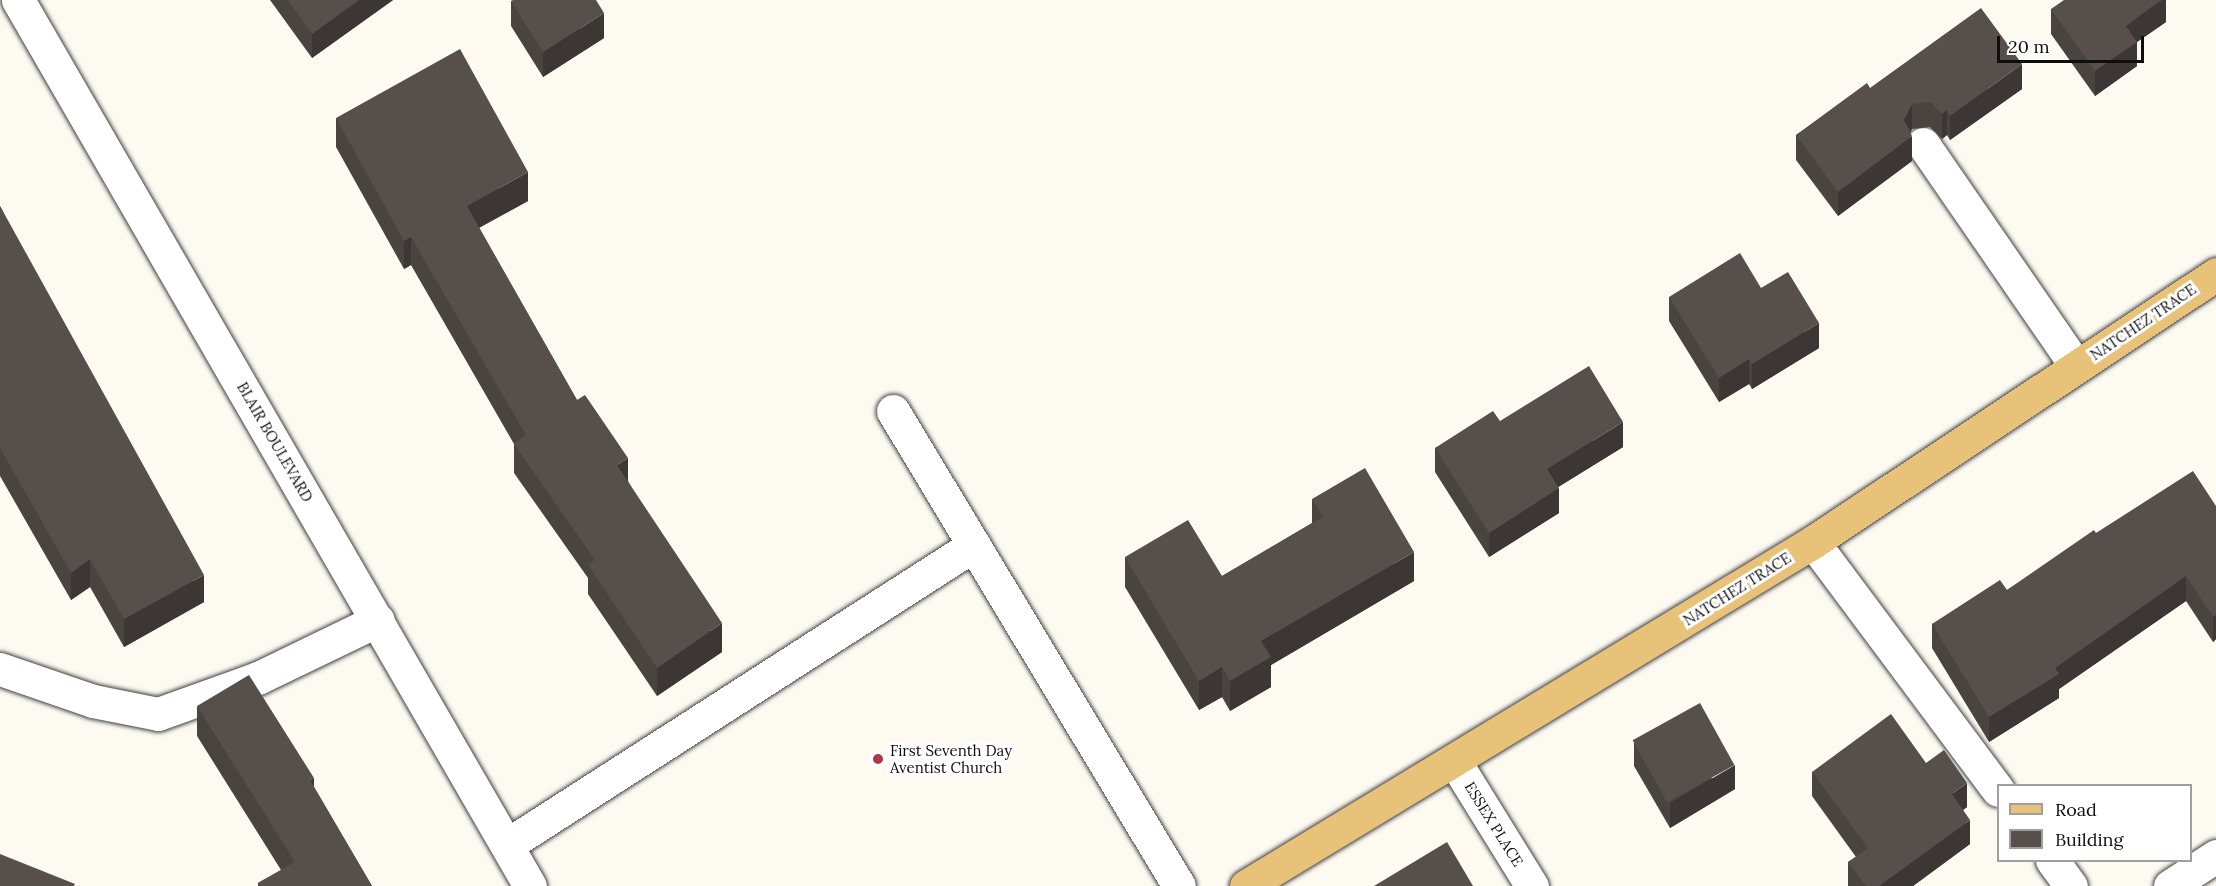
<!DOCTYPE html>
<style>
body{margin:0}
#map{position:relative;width:2216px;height:886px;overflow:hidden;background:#fdfaf2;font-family:Lora,serif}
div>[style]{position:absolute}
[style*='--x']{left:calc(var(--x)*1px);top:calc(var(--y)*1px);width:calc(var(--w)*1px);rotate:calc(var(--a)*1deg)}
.roads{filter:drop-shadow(0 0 2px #414141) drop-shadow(0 0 2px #414141)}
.minor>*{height:33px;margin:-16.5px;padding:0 16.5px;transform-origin:16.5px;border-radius:16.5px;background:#fff}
.major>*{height:33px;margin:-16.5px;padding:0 16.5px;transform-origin:16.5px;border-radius:16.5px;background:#e7c278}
.wall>*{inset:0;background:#4a4441}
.shaded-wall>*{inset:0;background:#3c3735}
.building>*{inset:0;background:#564f4c;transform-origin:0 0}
.dots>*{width:16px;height:16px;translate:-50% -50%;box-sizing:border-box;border:3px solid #fff;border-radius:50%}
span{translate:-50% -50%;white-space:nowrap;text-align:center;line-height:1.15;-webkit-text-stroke:6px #fff;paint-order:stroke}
.street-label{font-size:15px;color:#0e0e0e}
.poi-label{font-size:15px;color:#0e0e0e}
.left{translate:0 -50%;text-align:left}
.legend{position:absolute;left:1997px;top:784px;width:195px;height:78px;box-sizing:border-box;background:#fff;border:2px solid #9f9f9f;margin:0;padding:8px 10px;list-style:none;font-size:18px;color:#0e0e0e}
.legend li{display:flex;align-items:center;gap:12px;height:30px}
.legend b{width:30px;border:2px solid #9f9f9f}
.scale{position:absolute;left:1997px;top:36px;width:147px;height:27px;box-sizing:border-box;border:3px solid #0e0e0e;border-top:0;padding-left:8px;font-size:18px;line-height:21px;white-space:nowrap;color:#0e0e0e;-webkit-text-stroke:4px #fff;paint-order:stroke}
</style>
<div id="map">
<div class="roads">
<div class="minor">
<i style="--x:18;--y:0;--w:1023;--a:59.98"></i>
<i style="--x:1923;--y:144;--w:270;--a:55.4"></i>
<i style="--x:893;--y:411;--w:554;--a:58.95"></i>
<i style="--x:1813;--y:542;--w:309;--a:53.3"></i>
<i style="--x:0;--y:669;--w:98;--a:19"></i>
<i style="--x:93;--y:701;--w:66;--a:11.3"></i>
<i style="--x:158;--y:714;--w:106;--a:-19.8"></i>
<i style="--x:258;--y:678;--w:133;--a:-25.8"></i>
<i style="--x:1455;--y:762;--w:146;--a:58.2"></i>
<i style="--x:507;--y:845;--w:555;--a:-32.72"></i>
<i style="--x:2052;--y:860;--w:32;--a:54"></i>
<i style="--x:2170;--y:886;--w:55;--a:-33.1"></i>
</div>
<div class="major">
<i style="--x:1246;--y:886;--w:663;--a:-31.25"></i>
<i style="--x:1813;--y:542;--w:484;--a:-33.6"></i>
</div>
</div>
<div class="wall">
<i style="clip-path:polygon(270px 0,393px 0,312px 58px)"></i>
<i style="clip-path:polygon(2166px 0,2166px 22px,2137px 42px,2137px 66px,2095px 96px,2051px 34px,2051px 9px)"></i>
<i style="clip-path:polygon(511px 1px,604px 38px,543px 77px,511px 26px)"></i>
<i style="clip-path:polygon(1870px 88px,2022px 89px,1950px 140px,1947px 135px,1942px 139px,1930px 127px,1912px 129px,1910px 133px,1912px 161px,1838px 216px,1796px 160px,1796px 135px)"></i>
<i style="clip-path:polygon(336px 118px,528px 201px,479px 228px,577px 400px,628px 481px,722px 652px,657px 696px,588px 594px,588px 578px,514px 473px,514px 444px,411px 265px,404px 269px,336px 147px)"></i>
<i style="clip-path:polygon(0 206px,204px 602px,124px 647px,90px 587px,71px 600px,0 476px)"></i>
<i style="clip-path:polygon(1761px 288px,1819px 348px,1752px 389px,1749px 384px,1719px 402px,1669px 321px,1669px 297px)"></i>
<i style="clip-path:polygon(1500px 421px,1623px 447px,1558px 487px,1559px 513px,1489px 557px,1435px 472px,1435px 448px)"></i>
<i style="clip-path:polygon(1312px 499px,1414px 581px,1271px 665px,1271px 687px,1230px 711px,1222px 697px,1199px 710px,1125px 587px,1125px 557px,1222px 576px,1312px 523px)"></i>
<i style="clip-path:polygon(2216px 506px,2216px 639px,2213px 642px,2186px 601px,2059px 689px,2059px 698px,1989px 742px,1932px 648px,1932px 624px,2007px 590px,2096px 533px)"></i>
<i style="clip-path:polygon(197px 706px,314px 787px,372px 886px,258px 886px,258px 883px,281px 870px,197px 736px)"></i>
<i style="clip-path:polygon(1634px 742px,1735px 789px,1670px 828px,1634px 766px)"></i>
<i style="clip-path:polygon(1926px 763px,1967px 807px,1963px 810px,1970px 844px,1913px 886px,1848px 886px,1848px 862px,1856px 857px,1812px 796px,1812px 772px)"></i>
</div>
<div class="shaded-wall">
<i style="clip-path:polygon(359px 0,393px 0,312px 58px,312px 34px)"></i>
<i style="clip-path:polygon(2161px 0,2166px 0,2166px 22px,2137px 42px,2137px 66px,2095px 96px,2095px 71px,2126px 26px)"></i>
<i style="clip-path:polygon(604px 13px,604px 38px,543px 77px,543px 52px)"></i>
<i style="clip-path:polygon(2022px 64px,2022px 89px,1950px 140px,1950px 116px)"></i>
<i style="clip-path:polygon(1912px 104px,1912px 129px,1906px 141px,1912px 136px,1912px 161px,1838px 216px,1838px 192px,1904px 120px)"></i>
<i style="clip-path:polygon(1947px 110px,1947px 135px,1942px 139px,1942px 114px)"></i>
<i style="clip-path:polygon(528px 172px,528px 201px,467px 234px,467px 206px)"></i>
<i style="clip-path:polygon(411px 237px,411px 265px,404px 269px,404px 241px)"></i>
<i style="clip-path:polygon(1819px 323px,1819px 348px,1752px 389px,1752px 364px)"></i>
<i style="clip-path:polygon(1749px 359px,1749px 384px,1719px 402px,1719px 378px)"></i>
<i style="clip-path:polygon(1623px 422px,1623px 447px,1547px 494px,1547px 469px)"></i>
<i style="clip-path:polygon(628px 458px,628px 486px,617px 465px)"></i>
<i style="clip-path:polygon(1559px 488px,1559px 513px,1489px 557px,1489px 533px)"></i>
<i style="clip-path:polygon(1414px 552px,1414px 581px,1271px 665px,1271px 687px,1230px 711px,1230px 681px,1261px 641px)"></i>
<i style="clip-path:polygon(90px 559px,90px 587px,71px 600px,71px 573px)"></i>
<i style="clip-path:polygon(204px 575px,204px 602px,124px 647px,124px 619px)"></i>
<i style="clip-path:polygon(2186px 576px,2186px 601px,2059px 689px,2059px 698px,1989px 742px,1989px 717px,2055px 668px)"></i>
<i style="clip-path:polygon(2216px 615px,2216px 639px,2213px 642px,2213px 617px)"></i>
<i style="clip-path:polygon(722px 623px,722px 652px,657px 696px,657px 668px)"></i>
<i style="clip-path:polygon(1222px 667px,1222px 697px,1199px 710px,1199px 681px)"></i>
<i style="clip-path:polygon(1735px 765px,1735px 789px,1670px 828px,1670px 803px)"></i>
<i style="clip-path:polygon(314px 778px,314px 808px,310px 780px)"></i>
<i style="clip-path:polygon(1967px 783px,1967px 807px,1952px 818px,1952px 794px)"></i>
<i style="clip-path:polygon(1970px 820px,1970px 844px,1913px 886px,1879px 886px)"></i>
</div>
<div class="building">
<i style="clip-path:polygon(288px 0,359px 0,312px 34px)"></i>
<i style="clip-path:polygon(513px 0,596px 0,604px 13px,543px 52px,511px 1px)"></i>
<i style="clip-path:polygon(2064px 0,2161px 0,2126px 26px,2137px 42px,2095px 71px,2051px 9px)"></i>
<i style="clip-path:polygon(1981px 8px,2022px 64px,1950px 116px,1947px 110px,1942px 114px,1930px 102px,1912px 104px,1904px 120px,1912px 136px,1838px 192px,1796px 135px,1867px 83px,1870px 88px)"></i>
<i style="clip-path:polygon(460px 49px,528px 172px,467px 206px,577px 400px,585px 395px,628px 458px,617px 465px,722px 623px,657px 668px,588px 565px,595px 560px,514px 444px,526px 435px,411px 237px,404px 241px,336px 118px)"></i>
<i style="clip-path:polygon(0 206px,204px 575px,124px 619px,90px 559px,71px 573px,0 448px)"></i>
<i style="clip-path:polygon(1740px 253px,1761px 288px,1788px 272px,1819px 323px,1752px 364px,1749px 359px,1719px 378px,1669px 297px)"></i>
<i style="clip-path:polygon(1589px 366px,1623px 422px,1547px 469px,1559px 488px,1489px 533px,1435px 448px,1493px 411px,1500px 421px)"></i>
<i style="clip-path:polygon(1365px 468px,1414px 552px,1261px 641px,1271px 657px,1230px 681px,1222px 667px,1199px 681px,1125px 557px,1188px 520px,1222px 576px,1323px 517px,1312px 499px)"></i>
<i style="clip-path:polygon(2193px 471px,2216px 506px,2216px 615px,2213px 617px,2186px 576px,2055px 668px,2059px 674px,1989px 717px,1932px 624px,2000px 580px,2007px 590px,2094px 530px,2096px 533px)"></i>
<i style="clip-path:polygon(249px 675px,314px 778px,310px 780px,372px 886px,260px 886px,258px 883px,295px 862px,197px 706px)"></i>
<i style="left:1700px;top:703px;width:71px;height:77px;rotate:61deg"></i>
<i style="clip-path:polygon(1891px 714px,1926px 763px,1944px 750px,1967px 783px,1952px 794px,1970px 820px,1879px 886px,1866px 886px,1848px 862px,1868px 848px,1812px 772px)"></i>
<i style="clip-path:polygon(1447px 842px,1473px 886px,1374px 886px)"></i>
<i style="clip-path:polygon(0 854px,75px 884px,74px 886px,0 886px)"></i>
</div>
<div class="dots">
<i style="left:878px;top:759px;background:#ad3848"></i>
</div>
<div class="street-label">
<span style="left:2143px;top:322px;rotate:-34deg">NATCHEZ TRACE</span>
<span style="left:275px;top:442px;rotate:60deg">BLAIR BOULEVARD</span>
<span style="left:1737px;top:589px;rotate:-32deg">NATCHEZ TRACE</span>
<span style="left:1494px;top:824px;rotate:58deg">ESSEX PLACE</span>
</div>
<div class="poi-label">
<span class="left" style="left:890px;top:759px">First Seventh Day<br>Aventist Church</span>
</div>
<ul class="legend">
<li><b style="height:8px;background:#e7c278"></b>Road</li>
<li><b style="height:16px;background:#564f4c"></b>Building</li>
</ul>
<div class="scale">20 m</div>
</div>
